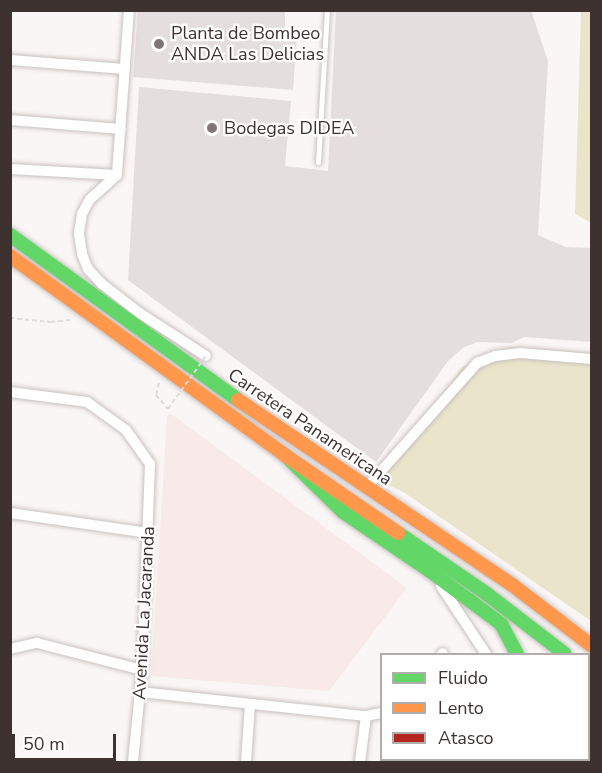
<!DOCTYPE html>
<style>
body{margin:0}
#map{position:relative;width:602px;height:773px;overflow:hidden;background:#faf6f5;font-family:"Nunito Sans",sans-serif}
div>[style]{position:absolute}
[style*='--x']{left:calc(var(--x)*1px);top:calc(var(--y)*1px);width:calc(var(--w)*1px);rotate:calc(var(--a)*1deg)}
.built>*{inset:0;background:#f8eae8}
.green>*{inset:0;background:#eae5ca}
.building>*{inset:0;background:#e5dede}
.path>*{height:2px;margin-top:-1px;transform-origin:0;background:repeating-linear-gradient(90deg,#dddcdb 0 4.5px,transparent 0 7.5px)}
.roads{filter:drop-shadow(0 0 2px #c8c1c0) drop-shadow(0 0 2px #c8c1c0)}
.lane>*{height:5px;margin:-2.5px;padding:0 2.5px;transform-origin:2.5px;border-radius:2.5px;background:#fefefe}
.street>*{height:10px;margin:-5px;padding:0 5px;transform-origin:5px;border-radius:5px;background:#fefefe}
.fast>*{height:14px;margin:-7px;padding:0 7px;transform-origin:7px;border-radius:7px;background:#63d668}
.slow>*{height:14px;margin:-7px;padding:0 7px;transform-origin:7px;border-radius:7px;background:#ff974d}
.jam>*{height:14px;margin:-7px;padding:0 7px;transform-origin:7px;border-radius:7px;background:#b3261e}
.path-bridge>*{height:2px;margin-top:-1px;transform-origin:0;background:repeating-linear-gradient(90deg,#dddcdb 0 4.5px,transparent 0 7.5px)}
.dots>*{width:16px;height:16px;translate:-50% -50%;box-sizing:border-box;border:3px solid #fff;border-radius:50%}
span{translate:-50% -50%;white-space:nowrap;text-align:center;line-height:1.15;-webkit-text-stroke:4.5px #fff;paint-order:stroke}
.poi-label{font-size:18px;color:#3d3230}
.left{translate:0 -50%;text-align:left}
.street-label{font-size:18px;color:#3d3230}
.frame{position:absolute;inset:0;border:12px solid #3d3230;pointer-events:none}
.legend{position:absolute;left:380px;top:653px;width:210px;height:108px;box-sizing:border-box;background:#fff;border:2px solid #b1adac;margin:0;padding:8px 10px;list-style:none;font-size:18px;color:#3d3230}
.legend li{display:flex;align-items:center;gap:12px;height:30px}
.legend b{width:30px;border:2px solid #b1adac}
.scale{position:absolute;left:12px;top:734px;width:104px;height:27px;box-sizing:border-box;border:3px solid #3d3230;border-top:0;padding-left:8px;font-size:18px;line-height:21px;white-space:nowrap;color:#3d3230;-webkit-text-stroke:4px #fff;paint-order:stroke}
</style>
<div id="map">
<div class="built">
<i style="clip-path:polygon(170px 413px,407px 588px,329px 691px,151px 676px,167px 417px)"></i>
</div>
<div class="green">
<i style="clip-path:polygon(581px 11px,592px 11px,591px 223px,575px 214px)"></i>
<i style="clip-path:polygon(510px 347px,591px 353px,591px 621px,405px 493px,380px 481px,462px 367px)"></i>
</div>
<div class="building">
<i style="clip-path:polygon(138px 10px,285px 11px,285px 35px,297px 38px,293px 90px,133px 77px)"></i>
<i style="clip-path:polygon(336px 10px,531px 10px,548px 61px,538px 235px,566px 247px,592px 248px,592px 342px,524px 337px,512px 343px,478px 342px,464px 347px,448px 361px,376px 462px,128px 280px,139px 87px,291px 101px,285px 166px,328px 171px)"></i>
</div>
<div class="path">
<i style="--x:10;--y:318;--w:41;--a:5.6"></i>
<i style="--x:51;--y:322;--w:19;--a:-6"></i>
<i style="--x:159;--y:383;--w:12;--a:104"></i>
<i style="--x:156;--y:395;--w:18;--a:49"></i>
</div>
<div class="roads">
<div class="lane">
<i style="--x:318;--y:162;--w:152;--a:-86.6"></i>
</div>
<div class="street">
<i style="--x:129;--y:10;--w:165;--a:94.2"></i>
<i style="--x:117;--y:175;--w:36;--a:138"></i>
<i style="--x:90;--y:199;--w:17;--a:118"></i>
<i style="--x:82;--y:214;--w:20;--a:99"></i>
<i style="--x:79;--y:234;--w:20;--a:81"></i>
<i style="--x:82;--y:254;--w:16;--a:68"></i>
<i style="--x:88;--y:269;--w:21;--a:47"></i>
<i style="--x:102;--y:284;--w:49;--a:37.6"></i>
<i style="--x:141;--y:314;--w:77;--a:32.9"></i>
<i style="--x:10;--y:60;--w:115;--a:4.5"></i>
<i style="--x:10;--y:120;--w:111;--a:4.6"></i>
<i style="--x:10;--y:169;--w:107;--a:3.2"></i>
<i style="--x:10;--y:392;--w:78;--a:7.4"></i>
<i style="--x:87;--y:402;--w:48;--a:35.7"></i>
<i style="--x:126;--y:430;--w:42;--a:54.8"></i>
<i style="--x:150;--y:464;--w:206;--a:92.2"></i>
<i style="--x:142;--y:670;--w:92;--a:95.6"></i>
<i style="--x:367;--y:487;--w:166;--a:-48.4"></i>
<i style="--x:477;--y:363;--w:19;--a:-21"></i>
<i style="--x:495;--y:356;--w:25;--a:-7"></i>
<i style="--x:520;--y:353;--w:72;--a:4.8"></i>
<i style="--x:10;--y:513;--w:140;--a:8.2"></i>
<i style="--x:441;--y:586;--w:82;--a:56.5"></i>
<i style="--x:10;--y:649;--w:28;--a:-13"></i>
<i style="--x:37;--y:643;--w:108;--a:14.4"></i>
<i style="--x:442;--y:654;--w:1;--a:-45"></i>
<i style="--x:140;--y:692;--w:227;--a:6.1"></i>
<i style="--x:366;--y:716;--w:16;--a:-11"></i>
<i style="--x:246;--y:762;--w:58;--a:-86.1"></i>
<i style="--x:360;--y:762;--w:46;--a:-82.6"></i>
<i style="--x:450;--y:762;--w:5;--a:-22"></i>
</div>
<div class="fast">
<i style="--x:10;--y:235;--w:281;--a:35.9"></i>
<i style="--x:286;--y:456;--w:80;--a:44.5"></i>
<i style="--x:343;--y:512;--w:105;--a:34.1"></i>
<i style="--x:430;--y:571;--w:89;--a:36.7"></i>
<i style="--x:501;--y:624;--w:34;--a:62"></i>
<i style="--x:398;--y:533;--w:108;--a:34.4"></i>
<i style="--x:487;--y:594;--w:98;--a:37.6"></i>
<i style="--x:588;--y:673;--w:4;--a:27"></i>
<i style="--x:588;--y:744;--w:4;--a:-27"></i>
<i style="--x:535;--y:762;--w:5;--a:-22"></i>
<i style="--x:562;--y:762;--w:4;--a:-27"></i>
</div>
<div class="slow">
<i style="--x:10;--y:256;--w:341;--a:35.9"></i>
<i style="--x:286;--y:456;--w:136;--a:34.5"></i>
<i style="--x:238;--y:400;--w:329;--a:34"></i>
<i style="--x:511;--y:584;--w:102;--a:37.4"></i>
<i style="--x:495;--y:762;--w:4;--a:-34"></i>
</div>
<div class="jam">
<i style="--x:588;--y:727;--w:4;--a:-27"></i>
</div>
</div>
<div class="path-bridge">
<i style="--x:168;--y:409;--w:65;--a:-54.4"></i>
</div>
<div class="dots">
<i style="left:159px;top:44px;background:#7f7775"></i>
<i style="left:212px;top:128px;background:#7f7775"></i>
</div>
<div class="poi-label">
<span class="left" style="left:171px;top:44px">Planta de Bombeo<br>ANDA Las Delicias</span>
<span class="left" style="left:224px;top:128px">Bodegas DIDEA</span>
</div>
<div class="street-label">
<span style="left:310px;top:427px;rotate:34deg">Carretera Panamericana</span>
<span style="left:144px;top:613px;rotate:-87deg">Avenida La Jacaranda</span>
</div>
<div class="frame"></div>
<ul class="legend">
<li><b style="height:8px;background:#63d668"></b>Fluido</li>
<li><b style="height:8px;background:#ff974d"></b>Lento</li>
<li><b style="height:8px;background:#b3261e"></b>Atasco</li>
</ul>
<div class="scale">50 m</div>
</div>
